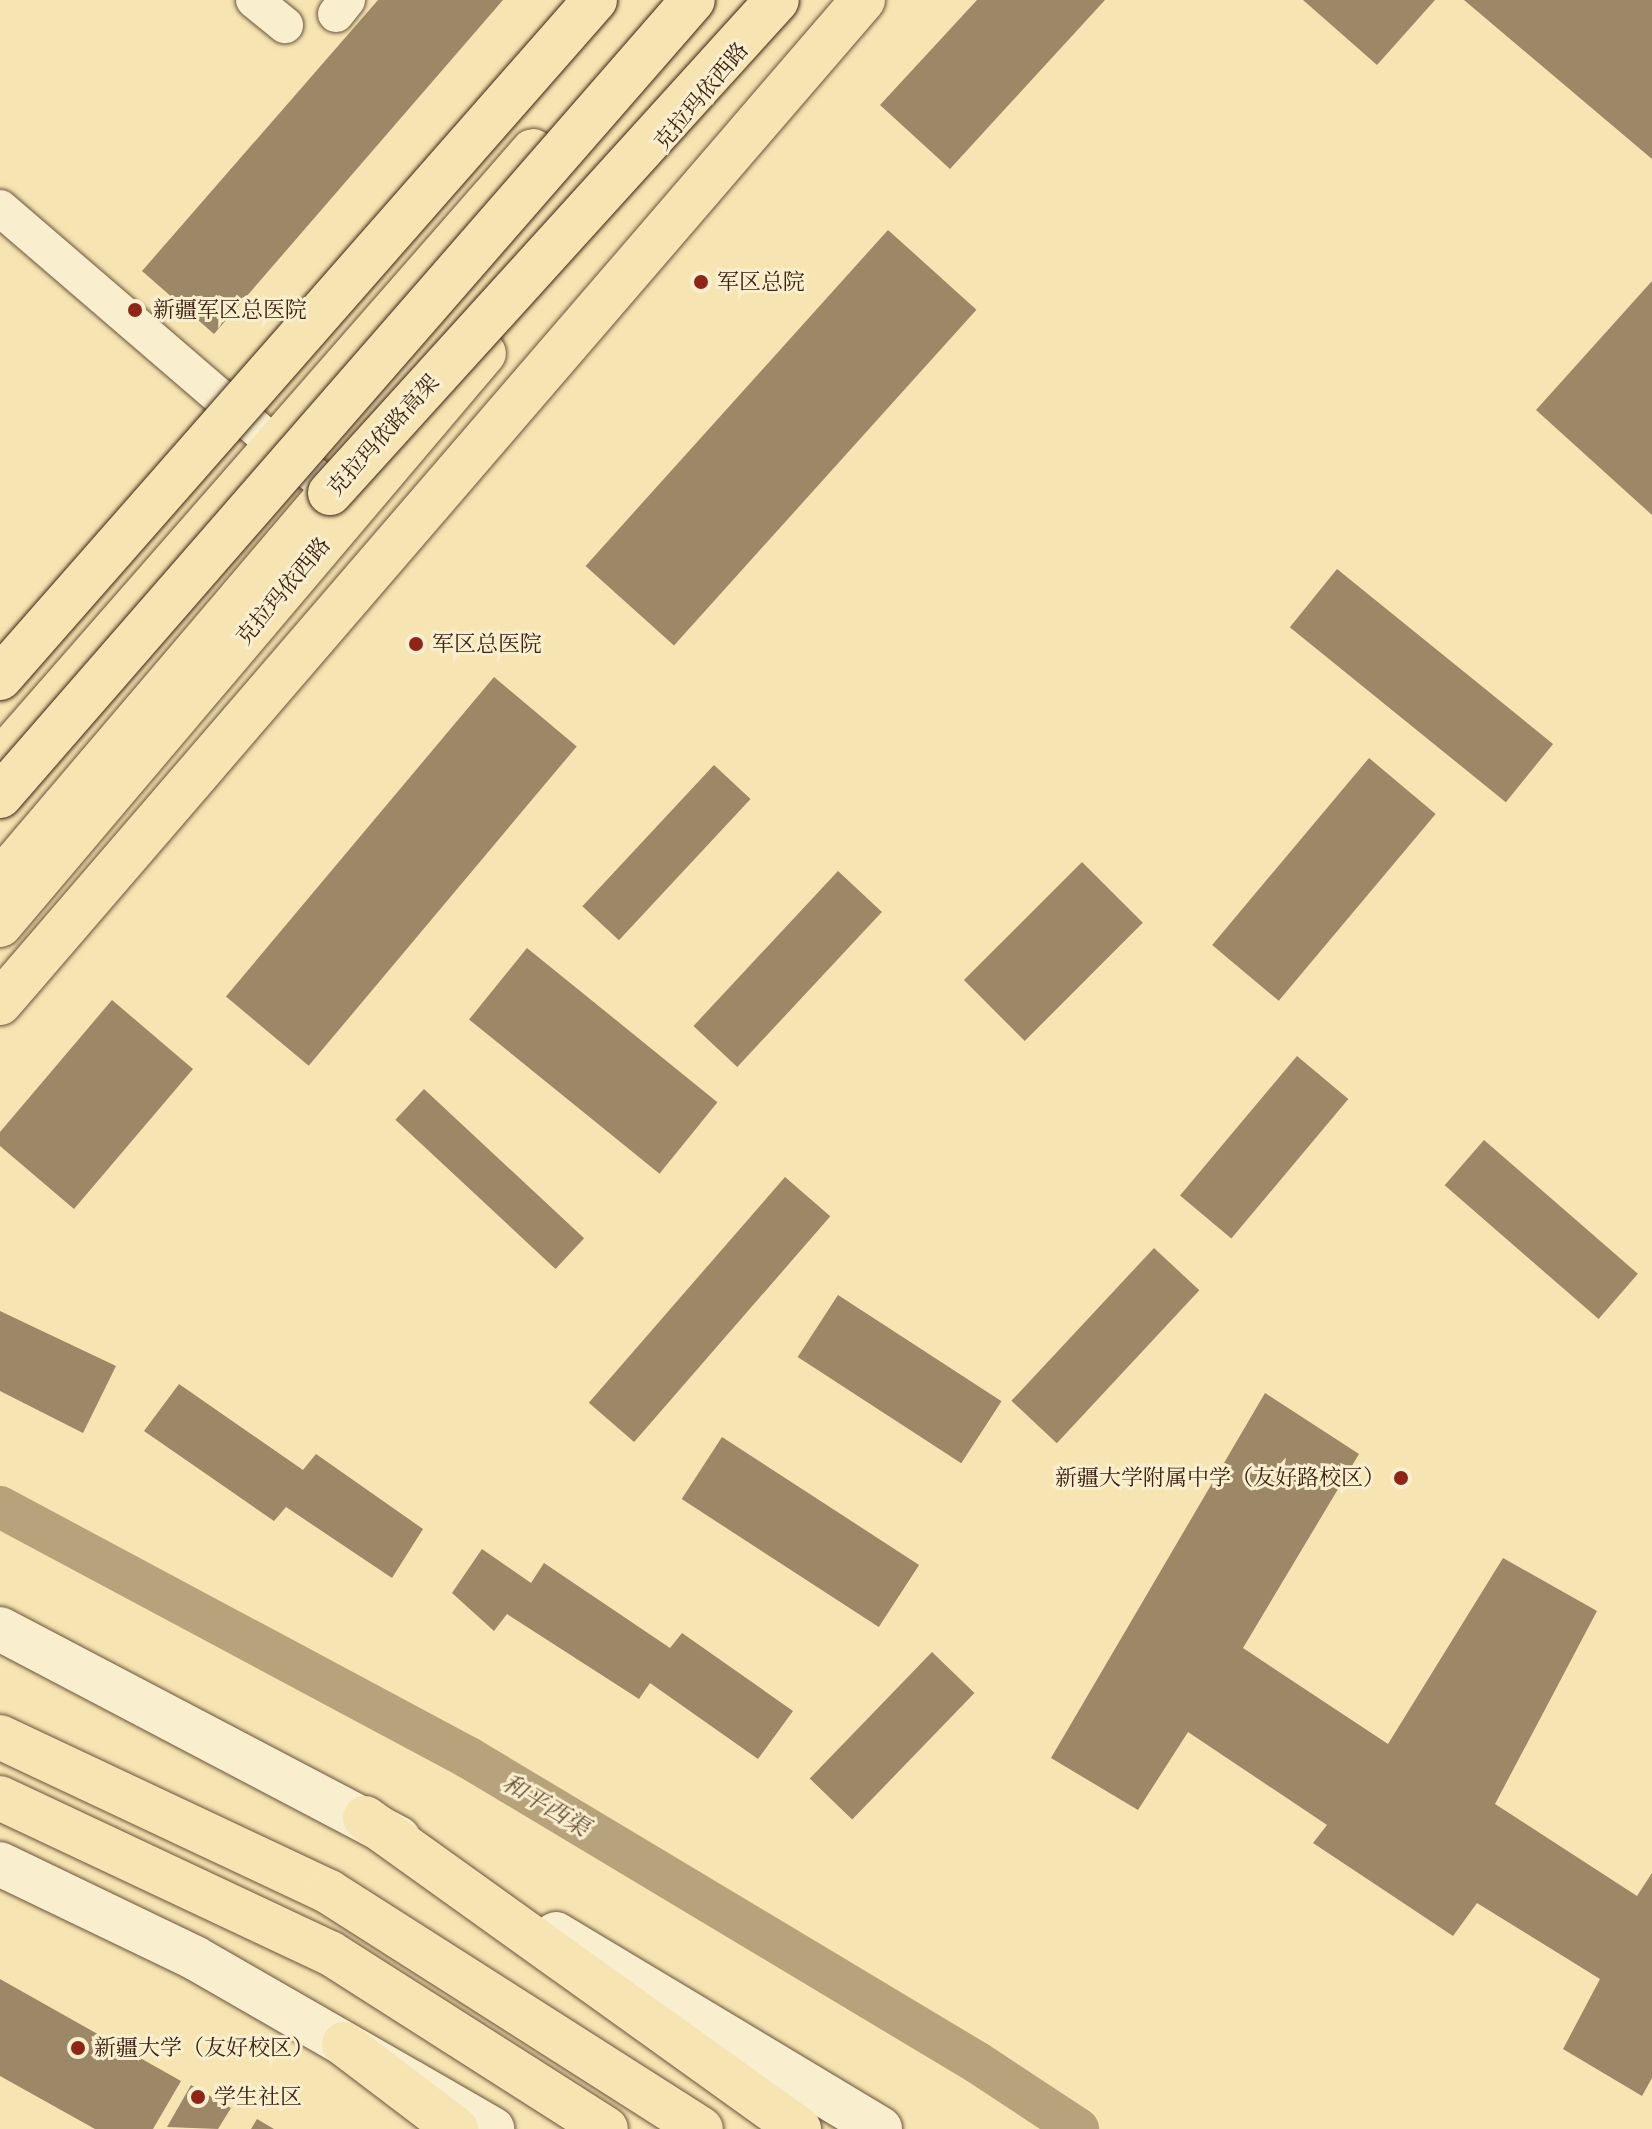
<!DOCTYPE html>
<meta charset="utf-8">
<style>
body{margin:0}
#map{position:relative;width:1652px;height:2129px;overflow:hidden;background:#f6e5b2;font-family:"Libre Caslon Text","Noto Serif SC",serif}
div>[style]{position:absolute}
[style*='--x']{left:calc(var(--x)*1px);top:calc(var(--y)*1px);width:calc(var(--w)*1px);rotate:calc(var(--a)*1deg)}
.canal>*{height:42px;margin:-21px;padding:0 21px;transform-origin:21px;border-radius:21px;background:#b6a37c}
.building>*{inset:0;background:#9c8766;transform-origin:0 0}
.roads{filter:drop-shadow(0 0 2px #6a533b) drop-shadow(0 0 2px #6a533b)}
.minor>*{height:36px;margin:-18px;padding:0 18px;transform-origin:18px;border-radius:18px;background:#f9eecd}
.secondary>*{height:44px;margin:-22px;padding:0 22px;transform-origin:22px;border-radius:22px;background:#f9eecd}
.primary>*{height:44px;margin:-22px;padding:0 22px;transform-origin:22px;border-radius:22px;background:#f6e5b2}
.trunk>*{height:44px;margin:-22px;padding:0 22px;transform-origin:22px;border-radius:22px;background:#f6e5b2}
.bridges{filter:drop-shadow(0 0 2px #3b2213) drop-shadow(0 0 2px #3b2213)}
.trunk-bridge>*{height:44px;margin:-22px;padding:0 22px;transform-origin:22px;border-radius:22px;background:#f6e5b2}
.dots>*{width:22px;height:22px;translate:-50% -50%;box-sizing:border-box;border:4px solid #f9eecd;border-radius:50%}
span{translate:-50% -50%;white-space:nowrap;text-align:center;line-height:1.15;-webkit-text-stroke:6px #f9eecd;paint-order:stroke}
.street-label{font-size:22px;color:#3b2213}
.poi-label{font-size:22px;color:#3b2213}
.left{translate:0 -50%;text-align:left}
.right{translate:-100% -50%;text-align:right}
.water-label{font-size:24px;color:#664f38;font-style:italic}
</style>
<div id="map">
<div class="canal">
<i style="--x:0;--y:1507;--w:532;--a:28.15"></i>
<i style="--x:469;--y:1758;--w:593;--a:30.93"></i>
<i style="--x:978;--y:2063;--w:120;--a:33.4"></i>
</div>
<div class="building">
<i style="clip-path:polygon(378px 0,503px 0,214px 334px,142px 271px)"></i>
<i style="clip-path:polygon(977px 0,1105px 0,950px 169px,880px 105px)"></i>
<i style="clip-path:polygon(1303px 0,1435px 0,1377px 65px)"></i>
<i style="clip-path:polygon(1464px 0,1652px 0,1652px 159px)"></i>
<i style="left:888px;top:230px;width:119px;height:452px;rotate:42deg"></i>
<i style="clip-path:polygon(1652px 281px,1652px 515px,1536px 410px)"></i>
<i style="left:1337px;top:569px;width:278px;height:75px;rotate:39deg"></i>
<i style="left:494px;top:677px;width:108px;height:417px;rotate:40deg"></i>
<i style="left:1369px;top:758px;width:87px;height:244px;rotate:40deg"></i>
<i style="left:714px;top:765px;width:50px;height:193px;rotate:43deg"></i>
<i style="left:1082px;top:862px;width:86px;height:167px;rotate:45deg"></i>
<i style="left:838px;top:871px;width:60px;height:212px;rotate:43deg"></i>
<i style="left:527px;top:948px;width:245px;height:92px;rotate:39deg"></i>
<i style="clip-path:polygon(112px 1000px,193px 1069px,74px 1209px,0 1146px,0 1132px)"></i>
<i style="left:1297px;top:1056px;width:67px;height:182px;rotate:40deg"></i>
<i style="left:424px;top:1089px;width:219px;height:42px;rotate:43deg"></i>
<i style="left:1484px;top:1140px;width:204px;height:60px;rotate:41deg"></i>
<i style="left:785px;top:1177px;width:60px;height:299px;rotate:41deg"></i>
<i style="left:1154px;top:1248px;width:62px;height:209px;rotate:43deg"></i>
<i style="left:838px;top:1295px;width:195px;height:74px;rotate:33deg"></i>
<i style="clip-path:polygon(0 1311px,116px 1366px,83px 1433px,0 1391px)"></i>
<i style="clip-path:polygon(179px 1384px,303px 1470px,316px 1454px,423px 1529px,392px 1578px,286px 1507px,274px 1521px,144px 1431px)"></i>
<i style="clip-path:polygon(1265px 1393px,1359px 1454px,1243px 1648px,1388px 1744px,1503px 1558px,1597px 1611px,1495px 1804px,1637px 1896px,1652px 1873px,1652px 2078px,1642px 2096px,1563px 2049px,1600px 1979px,1477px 1903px,1453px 1936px,1313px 1843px,1327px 1825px,1188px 1732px,1138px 1810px,1051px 1758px)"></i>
<i style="left:722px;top:1437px;width:235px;height:74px;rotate:33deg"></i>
<i style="clip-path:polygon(482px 1549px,531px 1583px,544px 1563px,670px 1648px,682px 1633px,793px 1711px,758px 1759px,650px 1683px,639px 1699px,507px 1614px,494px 1631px,452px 1593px)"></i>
<i style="left:932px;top:1652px;width:59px;height:176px;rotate:44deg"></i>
<i style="clip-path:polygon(0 1979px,181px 2081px,153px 2129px,95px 2129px,0 2076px)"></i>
<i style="clip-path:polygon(191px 2085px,231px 2108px,218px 2129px,167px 2127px)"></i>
<i style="clip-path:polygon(257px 2119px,274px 2129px,251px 2129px)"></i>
</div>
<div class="roads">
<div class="minor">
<i style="--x:254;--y:0;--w:40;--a:39"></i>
<i style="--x:336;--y:14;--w:18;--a:-52"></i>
<i style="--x:0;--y:208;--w:362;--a:40.7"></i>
<i style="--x:274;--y:444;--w:101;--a:37.8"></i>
</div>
<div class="secondary">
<i style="--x:0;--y:1629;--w:450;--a:27.7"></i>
<i style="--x:0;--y:1864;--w:216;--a:25.7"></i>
<i style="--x:195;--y:1958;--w:343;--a:29.9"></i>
<i style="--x:556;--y:1934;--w:378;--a:31"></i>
</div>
<div class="primary">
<i style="--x:0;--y:761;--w:810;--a:-48.85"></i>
<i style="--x:0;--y:925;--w:749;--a:-49.76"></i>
</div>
<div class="trunk">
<i style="--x:0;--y:881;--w:509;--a:-49.62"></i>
<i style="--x:0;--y:1003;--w:1323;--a:-49.29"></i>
<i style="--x:0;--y:1737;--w:364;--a:25.2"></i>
<i style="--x:329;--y:1892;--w:441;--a:32.5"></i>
<i style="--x:0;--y:1798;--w:365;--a:25.2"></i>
<i style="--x:330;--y:1953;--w:327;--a:32.5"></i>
<i style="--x:365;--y:1818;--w:534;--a:35.62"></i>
<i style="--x:344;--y:2044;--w:141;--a:37.2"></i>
</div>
</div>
<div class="bridges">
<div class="trunk-bridge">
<i style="--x:330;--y:493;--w:665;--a:-47.8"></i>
<i style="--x:0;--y:678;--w:902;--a:-48.73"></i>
<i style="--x:0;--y:796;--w:1055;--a:-48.96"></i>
</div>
</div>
<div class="dots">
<i style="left:701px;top:282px;background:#8f2418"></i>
<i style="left:135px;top:310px;background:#8f2418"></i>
<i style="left:416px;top:644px;background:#8f2418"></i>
<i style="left:1401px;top:1478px;background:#8f2418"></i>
<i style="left:78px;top:2048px;background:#8f2418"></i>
<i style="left:198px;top:2097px;background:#8f2418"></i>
</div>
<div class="street-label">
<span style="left:701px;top:96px;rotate:-50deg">克拉玛依西路</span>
<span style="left:383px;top:435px;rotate:-48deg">克拉玛依路高架</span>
<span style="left:283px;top:591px;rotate:-50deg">克拉玛依西路</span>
</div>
<div class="poi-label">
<span class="left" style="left:717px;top:282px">军区总院</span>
<span class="left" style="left:153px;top:310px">新疆军区总医院</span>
<span class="left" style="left:432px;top:644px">军区总医院</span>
<span class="right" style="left:1385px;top:1478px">新疆大学附属中学（友好路校区）</span>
<span class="left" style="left:94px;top:2048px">新疆大学（友好校区）</span>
<span class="left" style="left:214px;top:2097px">学生社区</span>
</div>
<div class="water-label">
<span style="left:546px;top:1805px;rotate:31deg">和平西渠</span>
</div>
</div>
